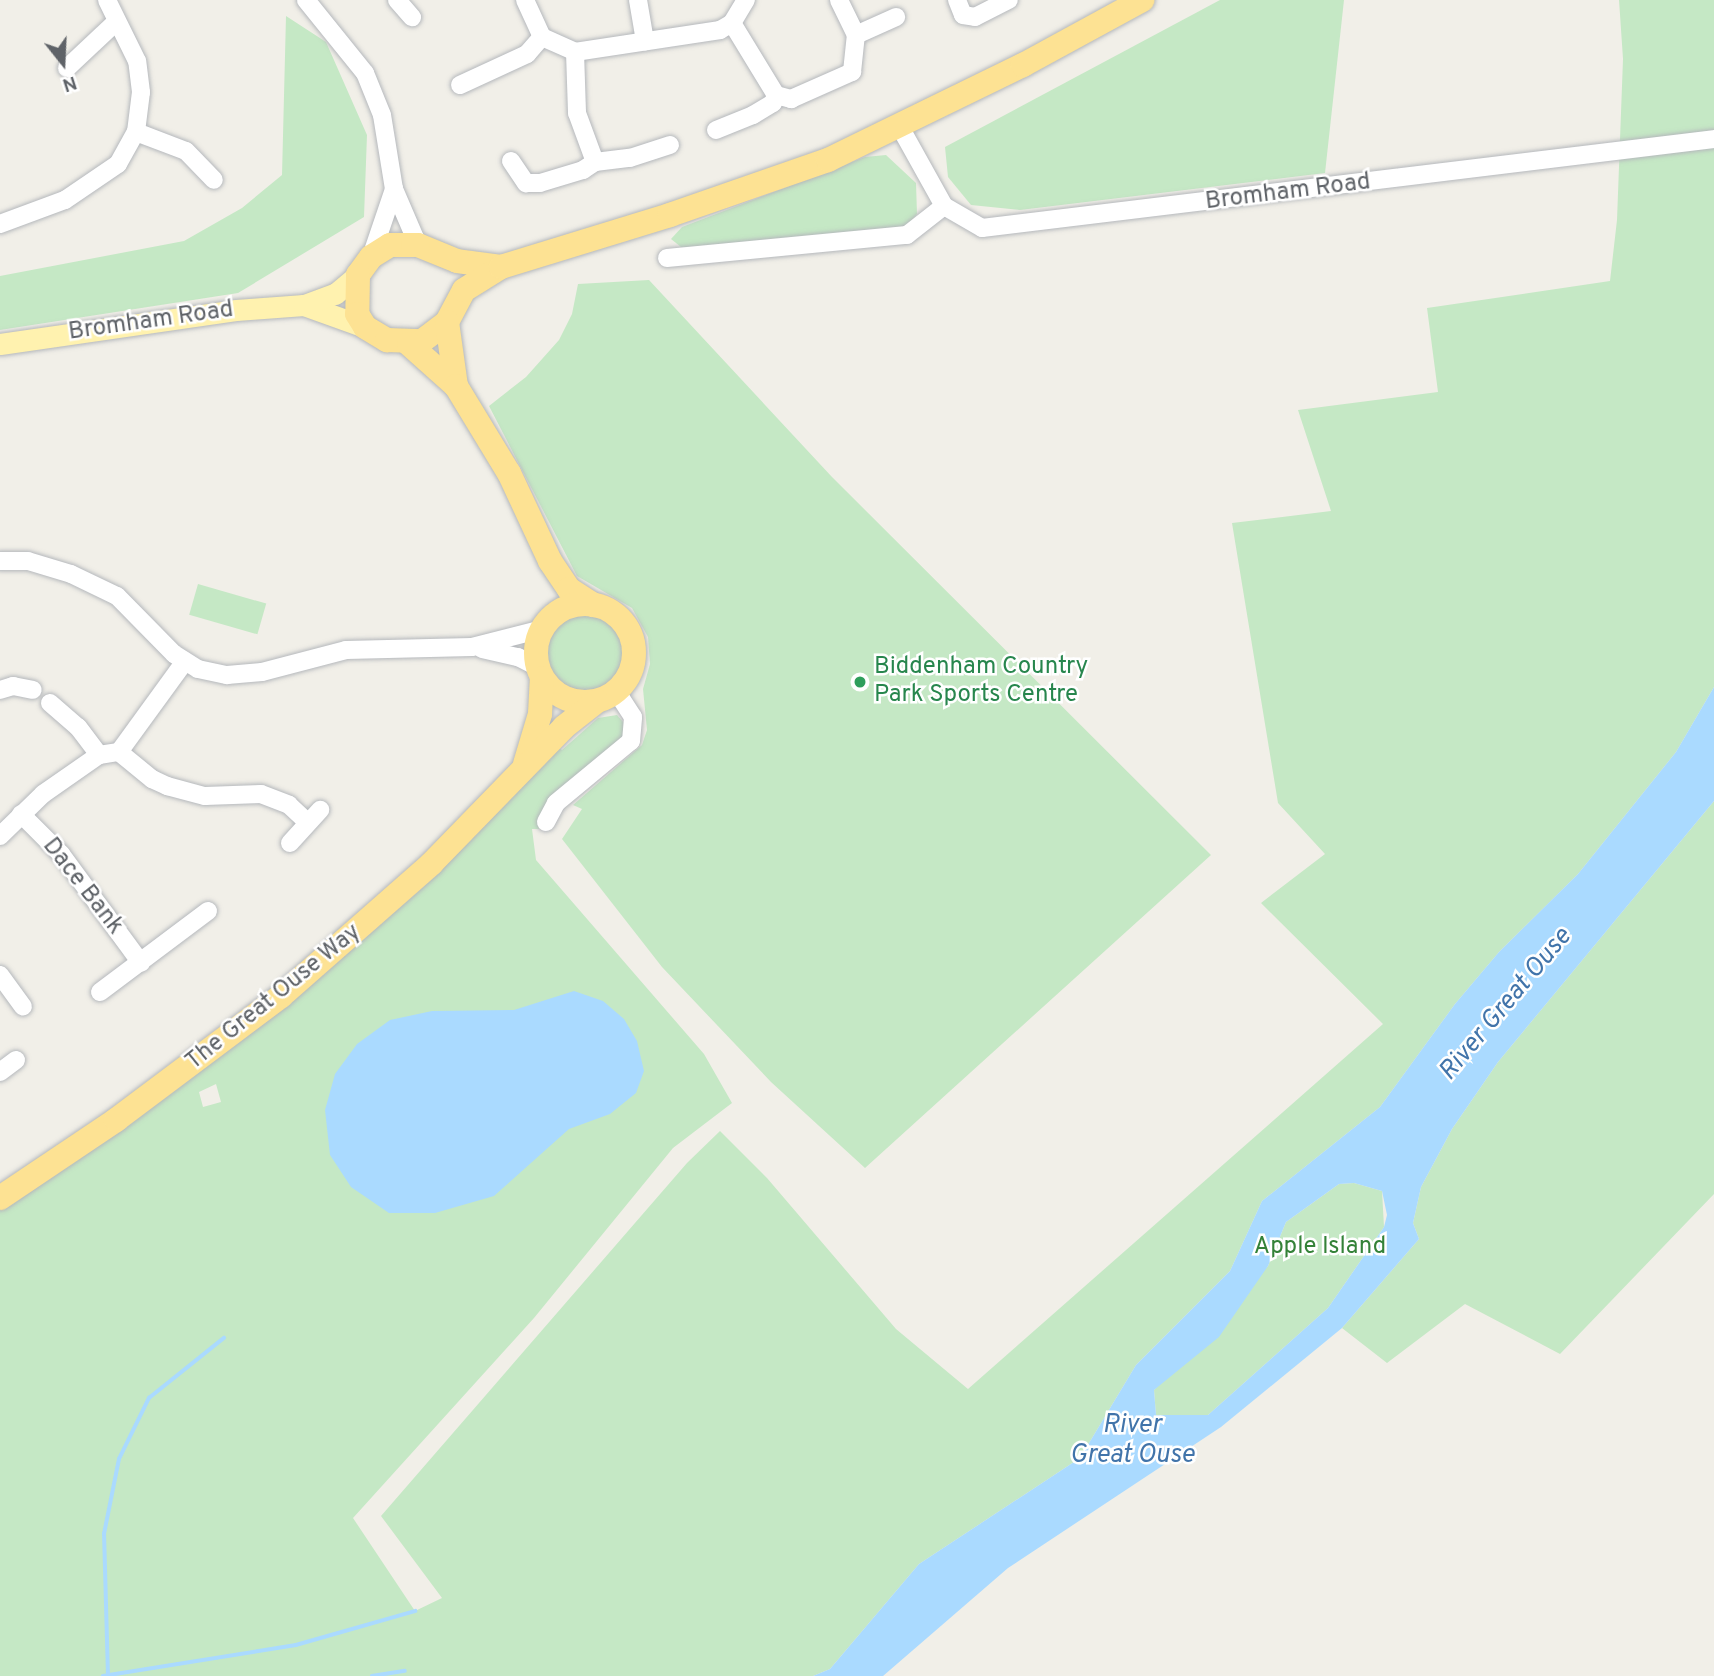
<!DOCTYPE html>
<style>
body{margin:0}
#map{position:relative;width:1714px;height:1676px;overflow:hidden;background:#f1efe8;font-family:Overpass,sans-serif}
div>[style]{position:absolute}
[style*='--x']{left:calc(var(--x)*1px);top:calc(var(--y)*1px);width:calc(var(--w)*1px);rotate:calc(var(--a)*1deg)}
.green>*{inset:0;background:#c5e8c5;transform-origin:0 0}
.round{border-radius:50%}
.water>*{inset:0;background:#aadaff}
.stream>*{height:3.5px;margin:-1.75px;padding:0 1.75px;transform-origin:1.75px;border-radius:1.75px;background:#aadaff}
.roads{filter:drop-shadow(0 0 2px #b5b8bc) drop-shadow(0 0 2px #b5b8bc)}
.minor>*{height:18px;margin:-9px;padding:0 9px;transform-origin:9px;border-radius:9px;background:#fff}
.major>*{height:21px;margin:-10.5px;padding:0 10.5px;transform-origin:10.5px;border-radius:10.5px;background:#fff2af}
.highway>*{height:24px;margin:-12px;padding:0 12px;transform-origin:12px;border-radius:12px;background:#fde293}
.highway>.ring{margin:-12px;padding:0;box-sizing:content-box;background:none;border:24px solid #fde293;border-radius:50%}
.dots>*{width:19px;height:19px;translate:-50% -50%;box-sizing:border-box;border:4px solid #fff;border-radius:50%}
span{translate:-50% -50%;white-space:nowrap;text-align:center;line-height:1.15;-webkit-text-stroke:5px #fff;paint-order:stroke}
.street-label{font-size:24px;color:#5f6368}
.leisure-label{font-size:24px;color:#27864d}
.left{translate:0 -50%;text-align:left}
.park-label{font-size:24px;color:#348238}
.water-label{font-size:26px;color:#4174aa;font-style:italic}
.north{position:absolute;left:28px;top:28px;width:70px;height:70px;-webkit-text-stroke:5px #fff;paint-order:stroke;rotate:162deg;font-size:19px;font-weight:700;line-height:28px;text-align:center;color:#5f6368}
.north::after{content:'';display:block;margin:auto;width:24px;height:32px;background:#5f6368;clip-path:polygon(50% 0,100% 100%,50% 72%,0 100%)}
</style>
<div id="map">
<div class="green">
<i style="clip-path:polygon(1220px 0,1344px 0,1325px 173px,1020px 210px,971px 205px,948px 177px,945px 147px)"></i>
<i style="clip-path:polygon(evenodd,1619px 0,1714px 0,1714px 687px,1676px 752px,1578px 874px,1499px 952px,1455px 1004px,1380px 1107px,1262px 1201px,1230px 1271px,1136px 1365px,1080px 1458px,919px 1564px,830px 1669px,813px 1676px,0 1676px,0 1209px,438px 871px,513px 796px,556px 746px,562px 750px,598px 718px,617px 715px,630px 730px,541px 819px,539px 829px,532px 829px,536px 860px,704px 1054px,732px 1103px,673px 1148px,534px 1318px,353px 1518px,415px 1611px,442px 1598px,381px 1516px,687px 1163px,720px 1131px,767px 1178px,896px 1329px,968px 1389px,1383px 1024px,1261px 903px,1325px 854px,1278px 803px,1232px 523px,1331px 511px,1298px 410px,1438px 392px,1427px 308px,1610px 281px,1617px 220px,1623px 59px,1619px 0,216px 1084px,221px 1102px,203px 1107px,199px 1092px,216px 1084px)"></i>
<i style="clip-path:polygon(286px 16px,326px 42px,367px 135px,364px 217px,238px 293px,0 330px,0 276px,184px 241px,242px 208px,282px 175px)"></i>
<i style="clip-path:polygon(886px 155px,916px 183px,917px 214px,906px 227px,889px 232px,692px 247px,681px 247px,671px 239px,682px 227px,865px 157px)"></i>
<i style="clip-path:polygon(649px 280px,832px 477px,1211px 855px,865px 1168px,771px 1082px,662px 967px,562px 839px,582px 809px,573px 805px,642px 745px,647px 730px,643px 689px,650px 664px,648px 637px,632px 608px,577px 576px,489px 406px,526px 377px,559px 340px,572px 314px,578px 284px)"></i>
<i style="left:198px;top:584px;width:71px;height:32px;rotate:16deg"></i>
<i class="round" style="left:546px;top:614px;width:78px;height:78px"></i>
<i style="clip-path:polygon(1714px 801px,1714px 1194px,1560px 1354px,1465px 1304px,1387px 1363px,1342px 1328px,1419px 1239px,1413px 1223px,1421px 1187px,1452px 1129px,1498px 1062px)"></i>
<i style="clip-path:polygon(1354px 1183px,1382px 1191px,1384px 1227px,1328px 1308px,1208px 1415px,1156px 1415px,1154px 1390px,1268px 1266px,1286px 1222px,1339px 1184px)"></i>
</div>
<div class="water">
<i style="clip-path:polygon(evenodd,1714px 687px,1714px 801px,1498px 1062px,1452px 1129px,1421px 1187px,1413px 1223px,1419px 1239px,1342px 1328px,1221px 1427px,1008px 1568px,883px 1676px,813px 1676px,830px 1669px,919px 1564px,1080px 1458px,1136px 1365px,1230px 1271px,1262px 1201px,1380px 1107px,1455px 1004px,1499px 952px,1578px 874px,1676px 752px,1714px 687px,1354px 1183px,1382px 1191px,1387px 1215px,1384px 1227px,1328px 1308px,1208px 1415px,1156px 1415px,1154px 1390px,1219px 1337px,1268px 1266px,1286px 1222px,1339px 1184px,1354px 1183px)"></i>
<i style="clip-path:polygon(574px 991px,603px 1001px,624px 1019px,637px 1041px,644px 1071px,636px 1093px,610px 1114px,569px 1129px,494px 1196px,435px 1213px,389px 1213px,351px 1187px,330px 1155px,325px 1110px,335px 1074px,357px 1044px,390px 1020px,432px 1011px,514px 1010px)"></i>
</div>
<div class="stream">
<i style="--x:103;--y:1676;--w:195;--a:-9.1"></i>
<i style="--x:296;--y:1645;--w:124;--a:-15.9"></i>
<i style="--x:108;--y:1676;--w:142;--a:-91.6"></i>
<i style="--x:104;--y:1534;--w:76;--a:-78.7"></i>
<i style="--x:119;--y:1459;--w:68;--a:-63.8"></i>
<i style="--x:149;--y:1398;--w:96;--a:-38.7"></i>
<i style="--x:372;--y:1676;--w:33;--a:-9"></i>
</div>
<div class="roads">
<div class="minor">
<i style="--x:306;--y:0;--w:94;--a:51.1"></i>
<i style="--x:365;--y:73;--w:45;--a:68"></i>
<i style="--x:382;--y:115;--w:75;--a:80.8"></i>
<i style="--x:394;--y:189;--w:61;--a:66.8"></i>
<i style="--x:397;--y:0;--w:23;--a:49"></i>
<i style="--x:525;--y:0;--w:41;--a:65.3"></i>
<i style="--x:542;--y:37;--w:36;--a:24"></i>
<i style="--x:575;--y:52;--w:147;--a:-8.6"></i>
<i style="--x:720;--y:30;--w:14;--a:-30"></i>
<i style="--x:732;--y:23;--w:27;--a:-59"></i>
<i style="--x:638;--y:0;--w:42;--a:80.3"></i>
<i style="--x:957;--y:0;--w:16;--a:68"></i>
<i style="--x:963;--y:15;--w:12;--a:9"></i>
<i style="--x:975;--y:17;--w:38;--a:-27"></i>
<i style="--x:732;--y:23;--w:84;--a:58.6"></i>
<i style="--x:776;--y:95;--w:16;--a:15"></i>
<i style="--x:791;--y:99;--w:67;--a:-23.9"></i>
<i style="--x:852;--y:72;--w:37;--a:-84"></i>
<i style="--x:856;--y:35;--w:39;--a:-116"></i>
<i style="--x:856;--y:35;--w:44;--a:-24.2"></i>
<i style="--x:575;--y:52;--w:61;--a:88.1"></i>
<i style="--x:577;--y:113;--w:52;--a:69.8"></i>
<i style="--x:67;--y:68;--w:66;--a:-43.2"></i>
<i style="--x:460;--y:85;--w:74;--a:-24.8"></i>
<i style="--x:527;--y:54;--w:23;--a:-49"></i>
<i style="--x:900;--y:127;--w:90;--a:60.9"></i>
<i style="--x:944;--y:206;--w:44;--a:30.1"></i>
<i style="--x:982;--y:228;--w:737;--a:-6.93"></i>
<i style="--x:716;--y:130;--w:40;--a:-22"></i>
<i style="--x:753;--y:115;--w:23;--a:-31"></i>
<i style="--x:773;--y:103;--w:9;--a:-69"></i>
<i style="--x:136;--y:132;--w:53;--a:20.8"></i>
<i style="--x:186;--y:151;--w:40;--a:46"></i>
<i style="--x:511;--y:161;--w:27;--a:56"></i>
<i style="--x:526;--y:183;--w:14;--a:0"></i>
<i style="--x:540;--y:183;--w:45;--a:-16.8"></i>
<i style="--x:583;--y:170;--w:14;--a:-34"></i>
<i style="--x:595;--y:162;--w:35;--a:-7"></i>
<i style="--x:630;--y:158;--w:42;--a:-18"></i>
<i style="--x:0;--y:224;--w:69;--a:-20.3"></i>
<i style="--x:65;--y:200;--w:64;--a:-34.2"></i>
<i style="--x:118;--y:164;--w:37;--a:-61"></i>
<i style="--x:136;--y:132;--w:40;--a:-82.9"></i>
<i style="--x:141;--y:92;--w:31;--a:-97"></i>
<i style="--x:137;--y:61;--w:68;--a:-116.2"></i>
<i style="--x:371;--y:257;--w:72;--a:-71.3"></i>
<i style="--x:667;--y:258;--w:241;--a:-5.5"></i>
<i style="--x:907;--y:235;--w:47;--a:-38.1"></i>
<i style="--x:0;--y:561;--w:28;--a:0"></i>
<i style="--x:28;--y:561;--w:45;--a:16.8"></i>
<i style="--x:71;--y:574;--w:51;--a:25.6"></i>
<i style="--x:117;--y:596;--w:81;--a:45.5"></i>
<i style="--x:174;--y:654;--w:28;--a:32"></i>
<i style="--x:198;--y:669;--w:30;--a:12"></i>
<i style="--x:227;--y:675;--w:35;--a:-5"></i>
<i style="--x:262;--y:672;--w:87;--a:-14.7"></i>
<i style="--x:346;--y:650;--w:126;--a:-1.4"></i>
<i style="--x:472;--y:647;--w:72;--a:-14.4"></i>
<i style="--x:482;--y:649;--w:37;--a:13"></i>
<i style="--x:518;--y:657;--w:22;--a:27"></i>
<i style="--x:0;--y:690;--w:14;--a:-17"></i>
<i style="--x:13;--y:686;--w:20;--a:11"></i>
<i style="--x:50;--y:703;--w:37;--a:41"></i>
<i style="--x:78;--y:727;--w:35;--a:53"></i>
<i style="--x:119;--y:752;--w:43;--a:39.3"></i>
<i style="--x:152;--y:779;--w:17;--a:25"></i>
<i style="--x:167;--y:786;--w:39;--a:15"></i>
<i style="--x:205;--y:796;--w:56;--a:-2"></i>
<i style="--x:261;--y:794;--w:30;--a:21"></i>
<i style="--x:289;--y:805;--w:26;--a:43"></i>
<i style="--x:21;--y:814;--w:57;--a:45"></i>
<i style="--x:61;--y:854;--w:135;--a:53.7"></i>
<i style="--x:546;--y:822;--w:21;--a:-62"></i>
<i style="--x:556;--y:803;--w:97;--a:-39.6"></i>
<i style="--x:631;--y:741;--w:24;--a:-85"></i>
<i style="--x:633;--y:717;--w:31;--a:-123"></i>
<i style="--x:0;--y:836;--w:60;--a:-44.3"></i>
<i style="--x:43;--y:794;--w:68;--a:-34.9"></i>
<i style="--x:99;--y:755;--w:20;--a:-9"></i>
<i style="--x:119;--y:752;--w:112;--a:-54"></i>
<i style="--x:290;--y:843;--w:45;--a:-47.7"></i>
<i style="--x:0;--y:975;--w:39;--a:54"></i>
<i style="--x:100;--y:992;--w:135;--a:-36.9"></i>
<i style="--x:0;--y:1072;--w:20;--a:-37"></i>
</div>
<div class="major">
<i style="--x:304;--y:305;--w:65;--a:19.8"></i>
<i style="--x:0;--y:344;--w:238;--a:-8.2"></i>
<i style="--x:236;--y:310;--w:68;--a:-4.2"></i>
<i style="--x:304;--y:305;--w:33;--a:-20"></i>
<i style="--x:335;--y:294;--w:30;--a:-40"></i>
</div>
<div class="highway">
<i style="--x:501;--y:267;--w:44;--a:-172.2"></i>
<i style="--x:457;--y:261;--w:42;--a:-157.7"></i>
<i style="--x:418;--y:245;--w:28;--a:180"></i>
<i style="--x:390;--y:245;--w:22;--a:148"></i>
<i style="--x:371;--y:257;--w:22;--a:126"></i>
<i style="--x:358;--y:275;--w:39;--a:91"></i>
<i style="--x:357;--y:314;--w:15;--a:58"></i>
<i style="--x:365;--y:327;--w:26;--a:31"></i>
<i style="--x:387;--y:340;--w:35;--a:2"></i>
<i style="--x:422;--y:341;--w:31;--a:-37"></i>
<i style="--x:447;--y:322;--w:36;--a:-62"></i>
<i style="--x:464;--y:290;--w:44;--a:-31.9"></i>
<i style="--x:501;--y:267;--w:177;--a:-17.1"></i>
<i style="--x:670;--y:215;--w:167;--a:-19.2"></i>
<i style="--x:828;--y:160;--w:217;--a:-26"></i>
<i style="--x:1023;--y:65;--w:136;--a:-28.6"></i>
<i style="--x:447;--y:322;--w:65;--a:82"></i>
<i style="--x:409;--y:344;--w:63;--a:41.8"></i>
<i style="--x:456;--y:386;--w:102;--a:58.7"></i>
<i style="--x:509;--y:473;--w:97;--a:65"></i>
<i style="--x:550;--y:561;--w:34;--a:56"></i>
<i style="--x:569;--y:589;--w:30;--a:33"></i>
<i class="ring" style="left:536px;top:604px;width:74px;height:74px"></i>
<i style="--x:525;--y:764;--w:52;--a:-73.3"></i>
<i style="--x:540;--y:714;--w:36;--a:-87"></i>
<i style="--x:0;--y:1198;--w:140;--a:-33.9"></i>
<i style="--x:116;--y:1120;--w:206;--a:-36.9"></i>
<i style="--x:281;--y:996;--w:200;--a:-41.3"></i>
<i style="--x:431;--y:864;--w:191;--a:-45.8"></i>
<i style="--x:564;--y:727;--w:42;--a:-38.2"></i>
</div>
</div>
<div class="dots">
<i style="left:860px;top:682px;background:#2e9e5b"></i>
</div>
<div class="street-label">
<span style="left:1288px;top:193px;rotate:-7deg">Bromham Road</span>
<span style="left:151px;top:322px;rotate:-8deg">Bromham Road</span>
<span style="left:82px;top:887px;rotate:52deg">Dace Bank</span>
<span style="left:274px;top:998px;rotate:-39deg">The Great Ouse Way</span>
</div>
<div class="leisure-label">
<span class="left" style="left:874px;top:682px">Biddenham Country<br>Park Sports Centre</span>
</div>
<div class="park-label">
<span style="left:1320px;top:1248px">Apple Island</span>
</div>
<div class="water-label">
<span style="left:1506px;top:1005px;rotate:-50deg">River Great Ouse</span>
<span style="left:1132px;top:1441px">River<br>Great Ouse</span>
</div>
<div class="north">N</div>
</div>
